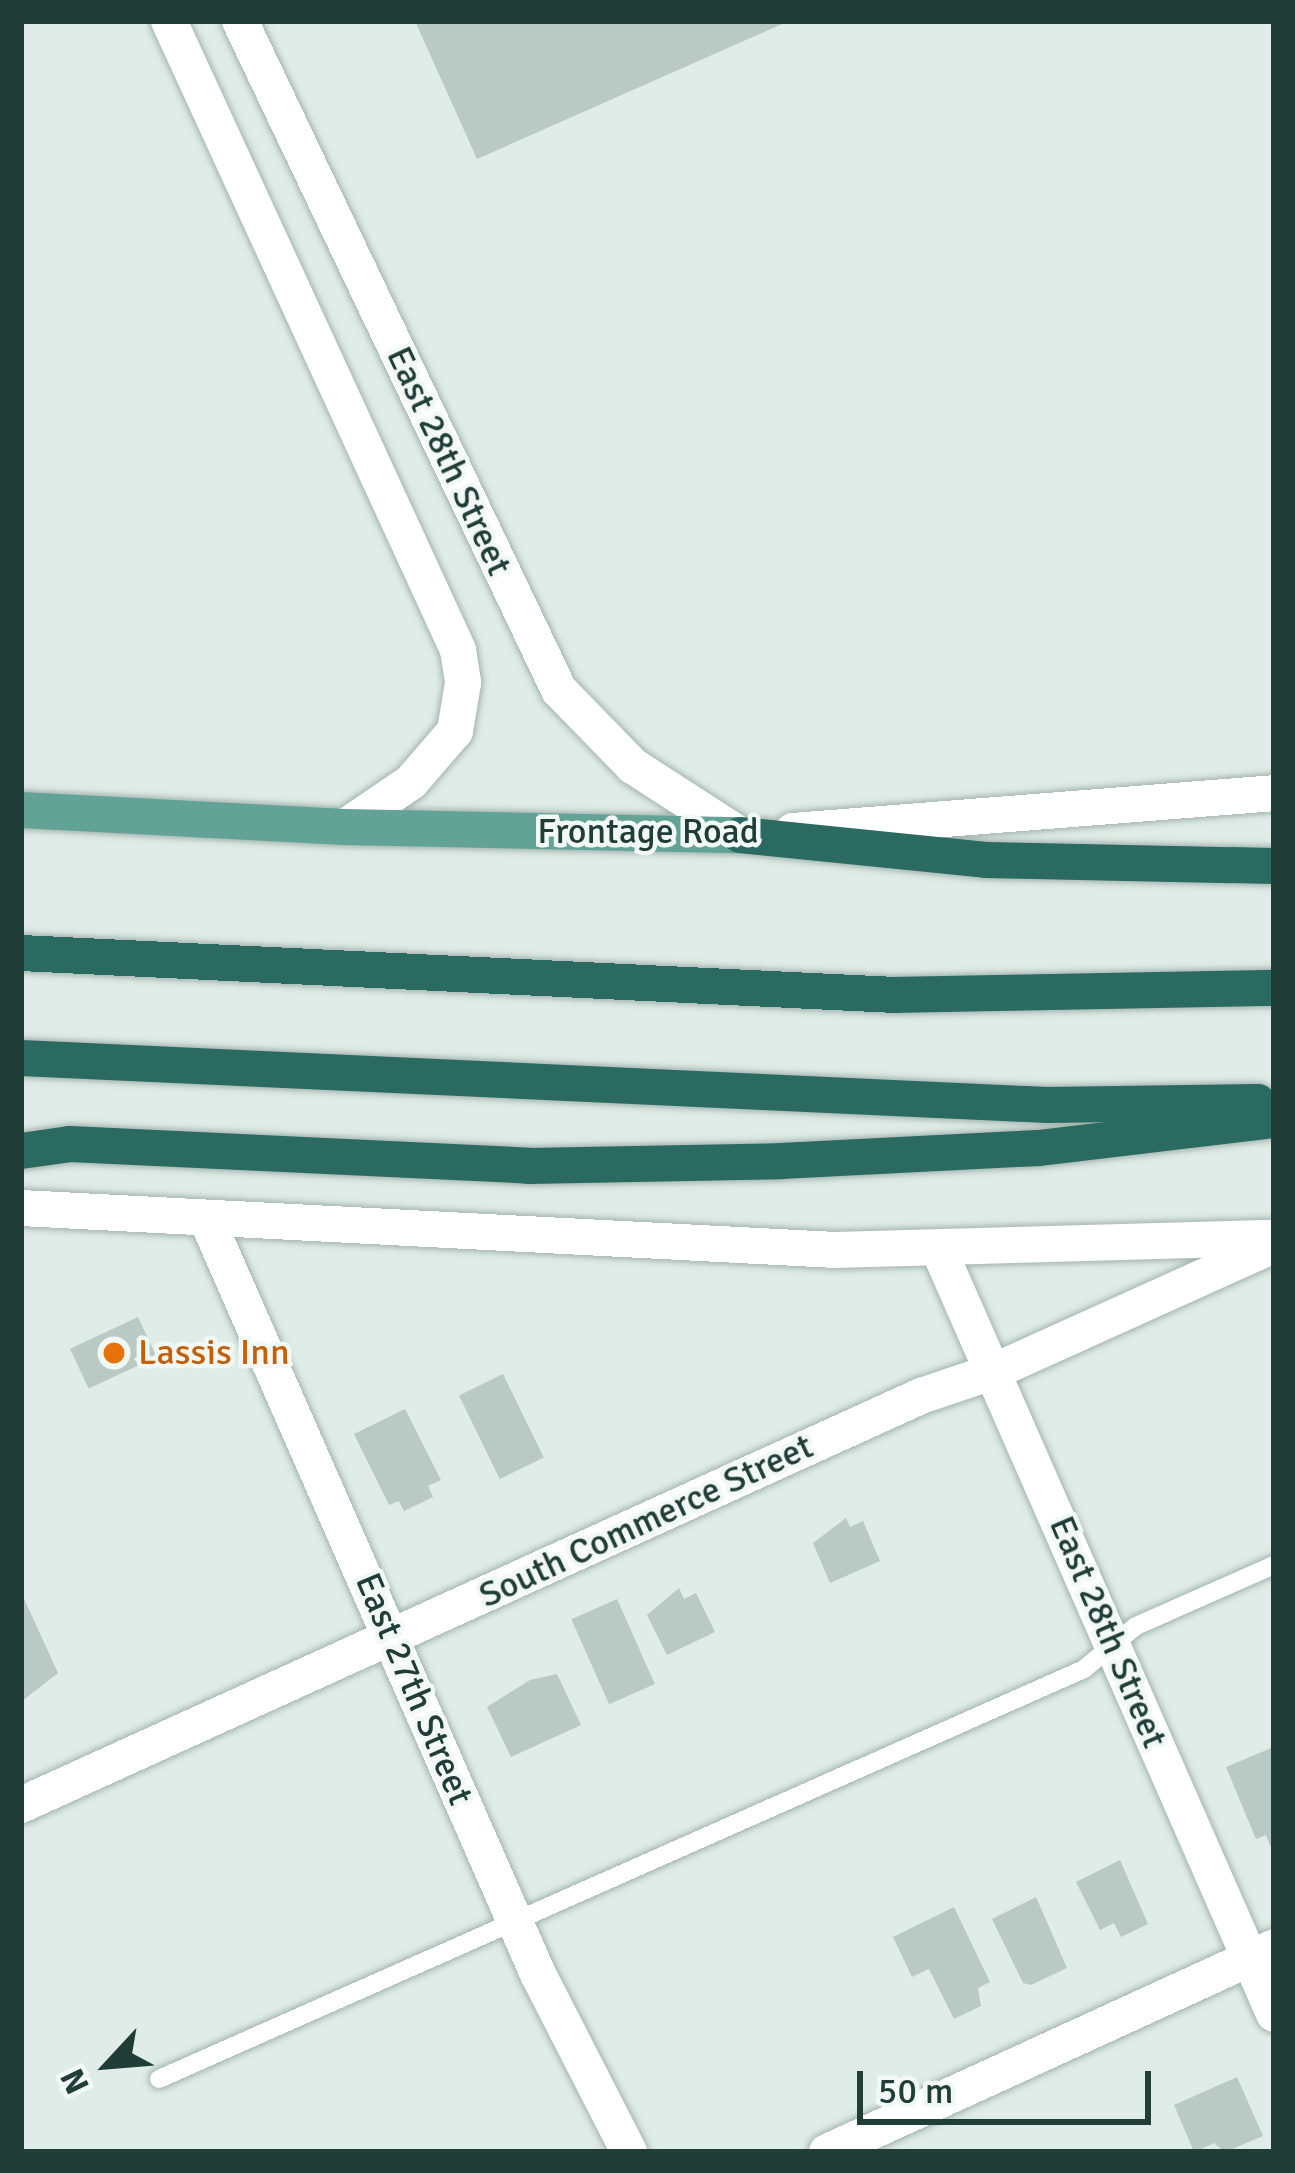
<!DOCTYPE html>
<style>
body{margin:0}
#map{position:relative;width:1295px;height:2173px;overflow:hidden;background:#e0ece7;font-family:Signika,sans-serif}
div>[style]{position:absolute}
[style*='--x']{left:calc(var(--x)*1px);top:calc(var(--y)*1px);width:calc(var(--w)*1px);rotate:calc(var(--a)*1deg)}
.building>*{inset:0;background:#b9c9c3;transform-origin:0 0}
.roads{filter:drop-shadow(0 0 3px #a3b4af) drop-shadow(0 0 3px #a3b4af)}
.lane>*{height:18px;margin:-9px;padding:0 9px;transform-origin:9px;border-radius:9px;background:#fff}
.street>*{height:36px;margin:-18px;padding:0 18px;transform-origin:18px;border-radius:18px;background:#fff}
.secondary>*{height:36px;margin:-18px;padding:0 18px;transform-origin:18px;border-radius:18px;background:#fff}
.primary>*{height:36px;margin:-18px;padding:0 18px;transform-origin:18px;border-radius:18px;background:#63a396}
.highway>*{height:36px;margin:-18px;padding:0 18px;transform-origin:18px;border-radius:18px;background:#2b6a60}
.dots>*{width:33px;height:33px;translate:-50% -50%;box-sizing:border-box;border:6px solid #f1f8f5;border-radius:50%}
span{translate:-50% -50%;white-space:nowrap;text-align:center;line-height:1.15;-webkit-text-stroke:9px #f1f8f5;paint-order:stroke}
.street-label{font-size:36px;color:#203d37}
.food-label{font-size:36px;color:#c56008}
.left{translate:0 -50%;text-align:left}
.frame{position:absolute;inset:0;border:24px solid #203d37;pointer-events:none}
.north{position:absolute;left:48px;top:2005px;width:120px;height:120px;-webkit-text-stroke:9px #f1f8f5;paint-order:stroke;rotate:244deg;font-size:33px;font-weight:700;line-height:48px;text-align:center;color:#203d37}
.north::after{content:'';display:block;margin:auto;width:42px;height:54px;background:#203d37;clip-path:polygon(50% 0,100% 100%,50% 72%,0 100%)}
.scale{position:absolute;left:857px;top:2071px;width:294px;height:54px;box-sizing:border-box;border:6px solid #203d37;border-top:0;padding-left:15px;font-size:36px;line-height:42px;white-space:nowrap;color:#203d37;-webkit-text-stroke:9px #f1f8f5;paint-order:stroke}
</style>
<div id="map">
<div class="building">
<i style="clip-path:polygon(415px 21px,789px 21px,477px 159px)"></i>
<i style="left:138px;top:1317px;width:44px;height:75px;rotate:65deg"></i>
<i style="left:503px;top:1374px;width:93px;height:49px;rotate:64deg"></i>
<i style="clip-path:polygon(405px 1409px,441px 1480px,428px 1486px,433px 1497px,404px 1511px,399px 1501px,389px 1505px,354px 1434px)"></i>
<i style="clip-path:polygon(846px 1518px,850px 1527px,863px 1521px,880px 1561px,830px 1583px,813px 1543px)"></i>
<i style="clip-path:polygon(679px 1588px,684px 1599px,696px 1593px,715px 1632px,667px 1655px,647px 1615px)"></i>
<i style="clip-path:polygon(21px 1592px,58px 1673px,21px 1702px)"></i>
<i style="left:617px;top:1599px;width:93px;height:50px;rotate:66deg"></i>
<i style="clip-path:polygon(557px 1674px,581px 1725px,511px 1757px,487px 1707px,530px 1680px)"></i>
<i style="clip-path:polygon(1274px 1747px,1274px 1845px,1270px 1846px,1266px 1835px,1256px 1839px,1226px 1767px)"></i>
<i style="clip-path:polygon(1120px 1860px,1148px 1924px,1121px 1937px,1114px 1923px,1100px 1930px,1076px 1882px)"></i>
<i style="clip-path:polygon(1036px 1897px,1067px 1968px,1031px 1985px,1023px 1983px,992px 1919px)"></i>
<i style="clip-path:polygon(954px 1907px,990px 1982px,978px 1988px,981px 2006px,954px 2019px,929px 1969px,912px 1977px,893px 1937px)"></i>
<i style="clip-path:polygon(1237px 2077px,1263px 2136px,1225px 2152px,1214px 2143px,1194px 2152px,1174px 2105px)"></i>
</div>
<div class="roads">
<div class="lane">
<i style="--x:159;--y:2079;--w:1012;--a:-23.9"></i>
<i style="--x:1084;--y:1669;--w:67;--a:-39.6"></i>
<i style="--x:1136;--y:1626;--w:151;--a:-23.8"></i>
</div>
<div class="street">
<i style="--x:169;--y:21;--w:692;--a:65.32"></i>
<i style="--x:458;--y:650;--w:33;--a:81"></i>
<i style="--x:463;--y:683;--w:49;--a:99.5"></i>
<i style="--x:455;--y:731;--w:67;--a:130.8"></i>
<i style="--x:411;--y:782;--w:80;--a:145.7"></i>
<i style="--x:240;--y:21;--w:741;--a:64.51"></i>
<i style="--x:559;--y:690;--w:106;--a:45.8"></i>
<i style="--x:633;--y:766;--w:127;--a:32.8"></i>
<i style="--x:208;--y:1222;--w:821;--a:66.31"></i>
<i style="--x:538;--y:1974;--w:200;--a:62.9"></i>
<i style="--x:939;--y:1250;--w:834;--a:66.32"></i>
<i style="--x:21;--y:1805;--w:989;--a:-24.44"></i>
<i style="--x:921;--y:1396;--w:78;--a:-18.7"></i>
<i style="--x:995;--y:1371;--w:306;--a:-24.3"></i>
<i style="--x:827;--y:2152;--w:492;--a:-24.6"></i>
</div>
<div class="secondary">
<i style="--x:793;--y:831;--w:482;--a:-4.5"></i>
<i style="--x:21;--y:1208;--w:815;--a:2.95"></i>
<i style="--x:835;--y:1250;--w:439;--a:-1.6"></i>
</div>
<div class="primary">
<i style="--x:21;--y:810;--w:324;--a:3"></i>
<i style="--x:345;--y:827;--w:395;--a:1.2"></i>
</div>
<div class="highway">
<i style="--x:740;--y:835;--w:247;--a:5.8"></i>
<i style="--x:986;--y:860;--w:288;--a:1.2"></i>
<i style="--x:21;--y:953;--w:875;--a:2.75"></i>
<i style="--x:895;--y:995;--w:379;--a:-1.1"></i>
<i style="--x:21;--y:1058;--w:1027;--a:2.62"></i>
<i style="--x:1047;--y:1105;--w:211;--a:-0.8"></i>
<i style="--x:21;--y:1151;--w:49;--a:-8.1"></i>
<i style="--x:70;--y:1144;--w:460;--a:2.7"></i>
<i style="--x:529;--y:1166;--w:252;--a:-1.1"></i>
<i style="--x:781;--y:1161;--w:258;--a:-2.9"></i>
<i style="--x:1039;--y:1148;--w:237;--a:-6.8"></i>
</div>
</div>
<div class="dots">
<i style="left:114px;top:1353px;background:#e8710a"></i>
</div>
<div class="street-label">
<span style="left:449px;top:461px;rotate:65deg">East 28th Street</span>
<span style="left:648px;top:832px">Frontage Road</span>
<span style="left:646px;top:1521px;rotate:-25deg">South Commerce Street</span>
<span style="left:1108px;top:1632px;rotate:67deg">East 28th Street</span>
<span style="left:414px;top:1689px;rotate:67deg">East 27th Street</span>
</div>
<div class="food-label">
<span class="left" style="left:138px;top:1353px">Lassis Inn</span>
</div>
<div class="frame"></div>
<div class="north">N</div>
<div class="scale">50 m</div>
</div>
